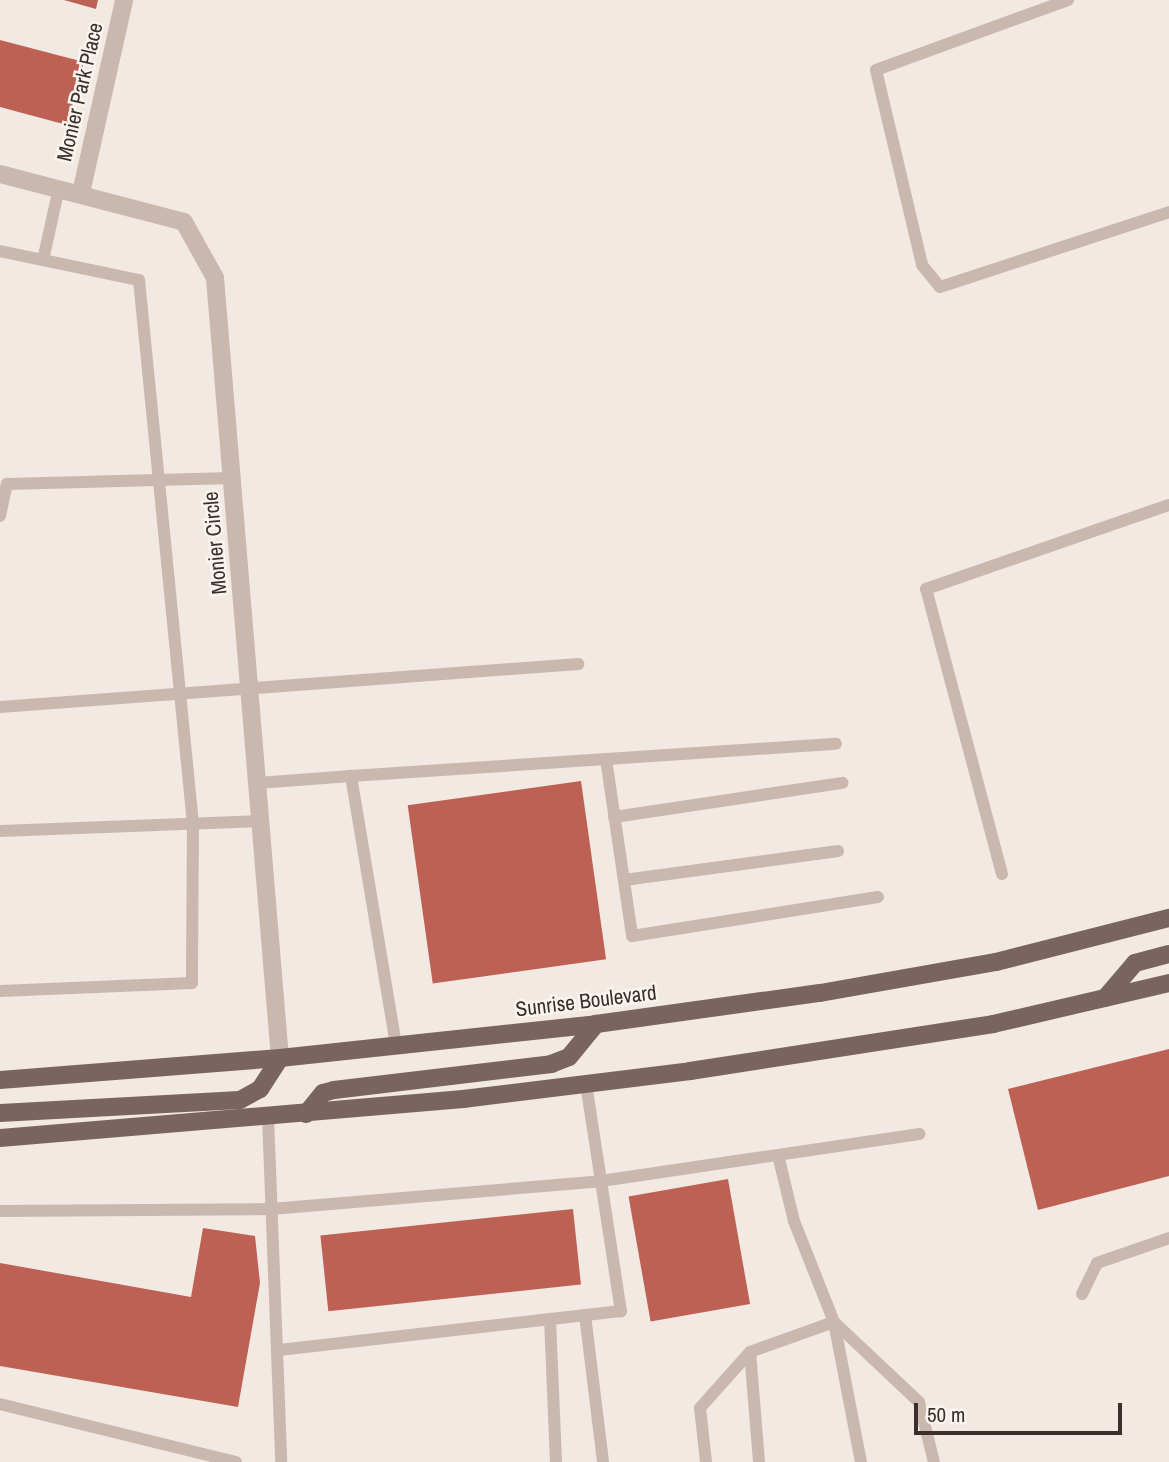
<!DOCTYPE html>
<style>
body{margin:0}
#map{position:relative;width:1169px;height:1462px;overflow:hidden;background:#f2e9e2;font-family:"Archivo Narrow",sans-serif}
div>[style]{position:absolute}
[style*='--x']{left:calc(var(--x)*1px);top:calc(var(--y)*1px);width:calc(var(--w)*1px);rotate:calc(var(--a)*1deg)}
.building>*{inset:0;background:#be6155;transform-origin:0 0}
.lane>*{height:12px;margin:-6px;padding:0 6px;transform-origin:6px;border-radius:6px;background:#cab8af}
.street>*{height:18px;margin:-9px;padding:0 9px;transform-origin:9px;border-radius:9px;background:#cab8af}
.primary>*{height:18px;margin:-9px;padding:0 9px;transform-origin:9px;border-radius:9px;background:#7a645f}
span{translate:-50% -50%;white-space:nowrap;text-align:center;line-height:1.15;-webkit-text-stroke:5px #faf4ef;paint-order:stroke}
.street-label{font-size:21px;color:#3a2f2c}
.scale{position:absolute;left:914px;top:1403px;width:208px;height:32px;box-sizing:border-box;border:4px solid #3a2f2c;border-top:0;padding-left:9px;font-size:21px;line-height:24px;white-space:nowrap;color:#3a2f2c;-webkit-text-stroke:5px #faf4ef;paint-order:stroke}
</style>
<div id="map">
<div class="building">
<i style="clip-path:polygon(64px 0,98px 0,96px 9px)"></i>
<i style="clip-path:polygon(0 40px,84px 62px,67px 125px,0 107px)"></i>
<i style="left:581px;top:781px;width:180px;height:175px;rotate:82deg"></i>
<i style="clip-path:polygon(1169px 1049px,1169px 1176px,1038px 1210px,1008px 1089px)"></i>
<i style="left:728px;top:1179px;width:127px;height:101px;rotate:80deg"></i>
<i style="left:573px;top:1209px;width:76px;height:254px;rotate:84deg"></i>
<i style="clip-path:polygon(203px 1228px,255px 1236px,260px 1283px,238px 1407px,0 1366px,0 1263px,191px 1297px)"></i>
</div>
<div class="lane">
<i style="--x:1068;--y:0;--w:204;--a:160"></i>
<i style="--x:876;--y:70;--w:200;--a:76.7"></i>
<i style="--x:922;--y:265;--w:28;--a:51"></i>
<i style="--x:940;--y:287;--w:241;--a:-18.1"></i>
<i style="--x:0;--y:251;--w:142;--a:11.8"></i>
<i style="--x:139;--y:280;--w:547;--a:84.33"></i>
<i style="--x:193;--y:824;--w:159;--a:90.4"></i>
<i style="--x:192;--y:983;--w:192;--a:177.6"></i>
<i style="--x:43;--y:260;--w:74;--a:-77.5"></i>
<i style="--x:0;--y:516;--w:33;--a:-78"></i>
<i style="--x:7;--y:484;--w:225;--a:-1.5"></i>
<i style="--x:0;--y:707;--w:580;--a:-4.25"></i>
<i style="--x:606;--y:759;--w:179;--a:81.6"></i>
<i style="--x:632;--y:936;--w:249;--a:-9"></i>
<i style="--x:258;--y:783;--w:93;--a:-4.3"></i>
<i style="--x:614;--y:817;--w:231;--a:-8.5"></i>
<i style="--x:0;--y:831;--w:261;--a:-2.2"></i>
<i style="--x:1002;--y:874;--w:295;--a:-104.9"></i>
<i style="--x:926;--y:589;--w:257;--a:-19.1"></i>
<i style="--x:624;--y:880;--w:216;--a:-7.7"></i>
<i style="--x:396;--y:1045;--w:273;--a:-99.5"></i>
<i style="--x:351;--y:776;--w:486;--a:-3.8"></i>
<i style="--x:586;--y:1084;--w:98;--a:81.2"></i>
<i style="--x:601;--y:1181;--w:322;--a:-8.4"></i>
<i style="--x:268;--y:1117;--w:345;--a:87.8"></i>
<i style="--x:778;--y:1155;--w:68;--a:76.4"></i>
<i style="--x:794;--y:1221;--w:109;--a:68.4"></i>
<i style="--x:834;--y:1322;--w:143;--a:79.1"></i>
<i style="--x:0;--y:1211;--w:271;--a:-0.4"></i>
<i style="--x:271;--y:1209;--w:331;--a:-4.8"></i>
<i style="--x:601;--y:1181;--w:132;--a:81.3"></i>
<i style="--x:621;--y:1311;--w:346;--a:173.5"></i>
<i style="--x:1082;--y:1294;--w:34;--a:-64"></i>
<i style="--x:1097;--y:1263;--w:76;--a:-19.1"></i>
<i style="--x:585;--y:1315;--w:148;--a:83"></i>
<i style="--x:550;--y:1319;--w:143;--a:87.6"></i>
<i style="--x:834;--y:1322;--w:117;--a:43.3"></i>
<i style="--x:919;--y:1402;--w:62;--a:76"></i>
<i style="--x:750;--y:1352;--w:110;--a:85.3"></i>
<i style="--x:0;--y:1404;--w:243;--a:13.8"></i>
<i style="--x:706;--y:1462;--w:54;--a:-96.3"></i>
<i style="--x:700;--y:1408;--w:75;--a:-48.2"></i>
<i style="--x:750;--y:1352;--w:89;--a:-19.7"></i>
</div>
<div class="street">
<i style="--x:0;--y:174;--w:190;--a:14.6"></i>
<i style="--x:184;--y:222;--w:64;--a:61"></i>
<i style="--x:215;--y:278;--w:783;--a:85.24"></i>
<i style="--x:81;--y:193;--w:198;--a:-77.4"></i>
</div>
<div class="primary">
<i style="--x:1105;--y:998;--w:46;--a:-49.4"></i>
<i style="--x:1135;--y:963;--w:35;--a:-15"></i>
<i style="--x:0;--y:1080;--w:281;--a:-4.5"></i>
<i style="--x:280;--y:1058;--w:318;--a:-6.1"></i>
<i style="--x:596;--y:1024;--w:226;--a:-7.9"></i>
<i style="--x:820;--y:993;--w:179;--a:-10"></i>
<i style="--x:996;--y:962;--w:179;--a:-14.3"></i>
<i style="--x:0;--y:1113;--w:240;--a:-3.1"></i>
<i style="--x:240;--y:1100;--w:23;--a:-29"></i>
<i style="--x:260;--y:1089;--w:37;--a:-57"></i>
<i style="--x:306;--y:1114;--w:27;--a:-51"></i>
<i style="--x:323;--y:1093;--w:11;--a:-15"></i>
<i style="--x:334;--y:1090;--w:219;--a:-6.8"></i>
<i style="--x:551;--y:1064;--w:19;--a:-21"></i>
<i style="--x:569;--y:1057;--w:43;--a:-50.7"></i>
<i style="--x:0;--y:1138;--w:465;--a:-4.8"></i>
<i style="--x:463;--y:1099;--w:229;--a:-7"></i>
<i style="--x:690;--y:1071;--w:307;--a:-8.8"></i>
<i style="--x:993;--y:1024;--w:181;--a:-13.1"></i>
</div>
<div class="street-label">
<span style="left:80px;top:92px;rotate:-77deg">Monier Park Place</span>
<span style="left:215px;top:543px;rotate:-95deg">Monier Circle</span>
<span style="left:586px;top:1001px;rotate:-7deg">Sunrise Boulevard</span>
</div>
<div class="scale">50 m</div>
</div>
